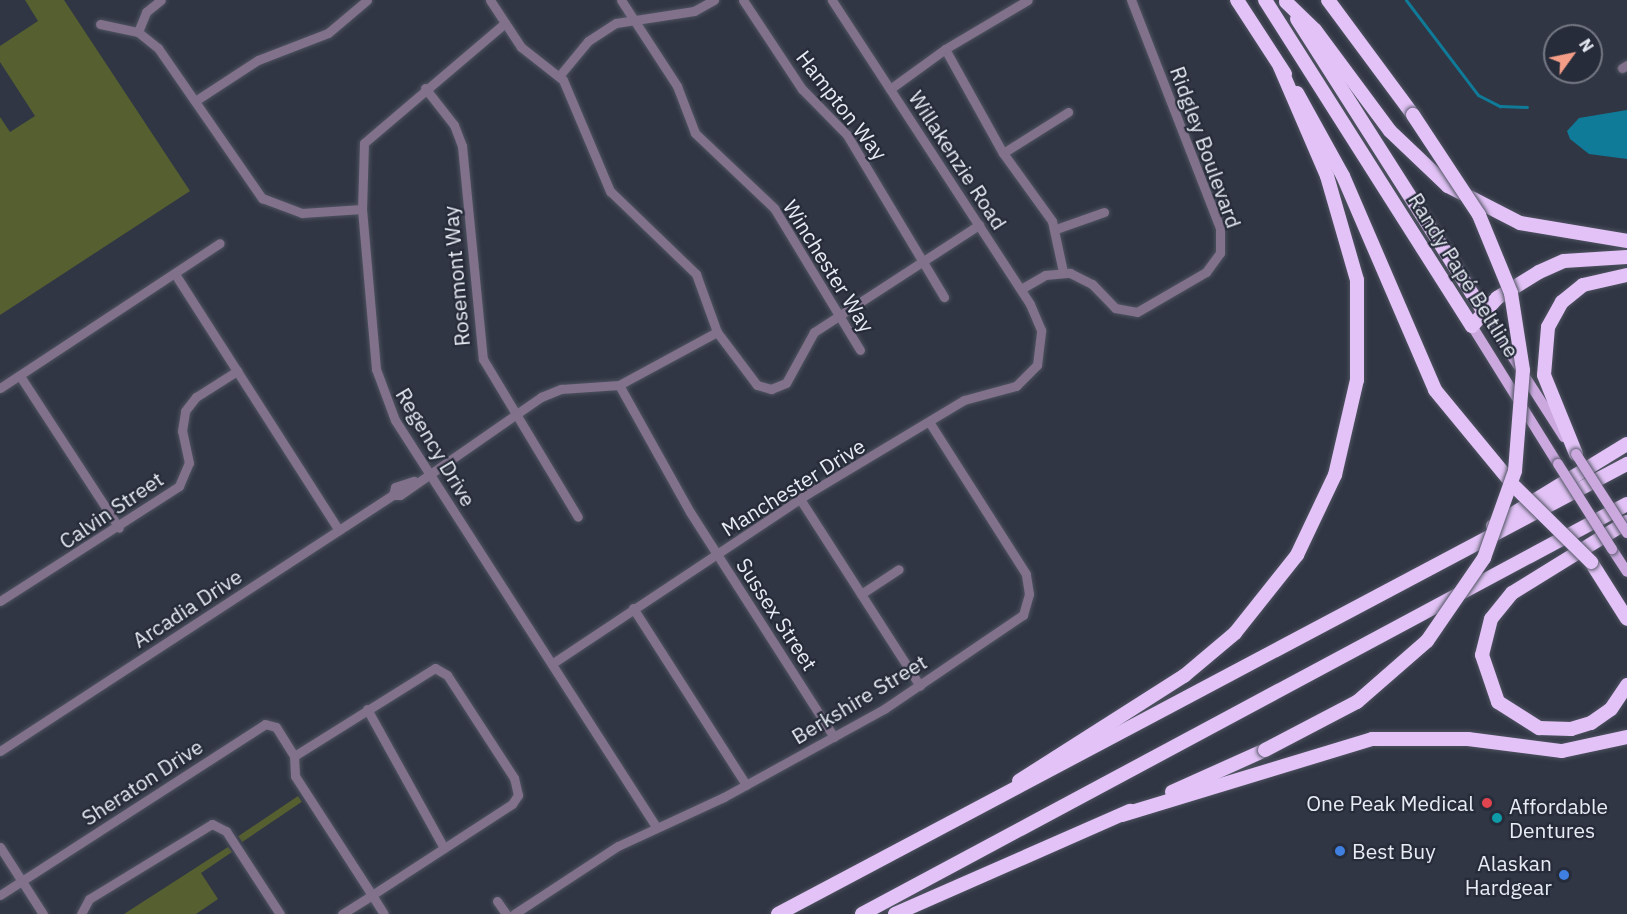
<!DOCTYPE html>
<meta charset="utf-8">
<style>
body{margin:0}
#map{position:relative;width:1627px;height:914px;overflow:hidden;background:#313644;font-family:"IBM Plex Sans",sans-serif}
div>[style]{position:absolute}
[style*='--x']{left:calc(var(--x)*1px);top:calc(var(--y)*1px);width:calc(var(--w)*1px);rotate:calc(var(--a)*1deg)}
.green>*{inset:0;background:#565f30;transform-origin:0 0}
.water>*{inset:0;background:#0f7b99}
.stream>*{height:3px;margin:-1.5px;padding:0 1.5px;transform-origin:1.5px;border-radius:1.5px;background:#0f7b99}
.roads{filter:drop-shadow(0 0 2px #4e5360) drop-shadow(0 0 2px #4e5360)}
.minor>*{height:9px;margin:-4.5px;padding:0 4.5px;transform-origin:4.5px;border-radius:4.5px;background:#81718b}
.major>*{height:10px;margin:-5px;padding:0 5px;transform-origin:5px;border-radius:5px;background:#cba9df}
.highway>*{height:14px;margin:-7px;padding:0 7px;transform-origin:7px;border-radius:7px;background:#e3c3f7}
.bridges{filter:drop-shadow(0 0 2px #4e5360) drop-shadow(0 0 2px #4e5360)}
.major-bridge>*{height:10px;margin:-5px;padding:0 5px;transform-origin:5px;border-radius:5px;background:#cba9df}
.highway-bridge>*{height:14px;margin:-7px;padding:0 7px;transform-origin:7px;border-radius:7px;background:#e3c3f7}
.dots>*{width:16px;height:16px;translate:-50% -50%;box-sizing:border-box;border:3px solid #272c3a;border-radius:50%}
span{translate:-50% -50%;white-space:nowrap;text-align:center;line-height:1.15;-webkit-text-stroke:4.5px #272c3a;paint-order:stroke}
.street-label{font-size:21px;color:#e7ebf4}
.poi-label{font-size:21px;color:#e7ebf4}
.right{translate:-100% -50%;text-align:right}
.left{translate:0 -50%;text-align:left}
.north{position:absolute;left:1543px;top:24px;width:60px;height:60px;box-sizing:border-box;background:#272c3a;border:2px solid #747884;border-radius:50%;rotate:57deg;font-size:16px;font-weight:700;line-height:24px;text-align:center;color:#e7ebf4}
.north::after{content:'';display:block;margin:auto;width:21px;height:27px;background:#f49e88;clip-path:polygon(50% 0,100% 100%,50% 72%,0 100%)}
</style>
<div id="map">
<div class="green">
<i style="clip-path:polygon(25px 0,64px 0,190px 191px,0 315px,0 117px,10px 132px,35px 116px,0 62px,0 46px,38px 21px)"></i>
<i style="left:298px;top:796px;width:7px;height:72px;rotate:56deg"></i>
<i style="clip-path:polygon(228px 847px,232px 852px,201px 873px,218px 899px,196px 914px,124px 914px)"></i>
</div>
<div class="water">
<i style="clip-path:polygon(1627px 110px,1627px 159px,1589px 154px,1570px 139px,1567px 131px,1579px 118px)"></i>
</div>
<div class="stream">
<i style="--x:1406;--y:0;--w:119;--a:52.8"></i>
<i style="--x:1478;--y:95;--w:25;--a:27"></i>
<i style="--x:1500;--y:106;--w:27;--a:2"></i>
</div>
<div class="roads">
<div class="minor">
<i style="--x:490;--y:0;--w:56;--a:56.6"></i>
<i style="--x:521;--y:47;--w:53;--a:38.2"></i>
<i style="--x:563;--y:80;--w:121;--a:67.1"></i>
<i style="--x:610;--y:191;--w:120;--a:44"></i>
<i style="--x:696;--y:274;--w:62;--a:70.1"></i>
<i style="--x:717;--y:332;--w:66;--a:53"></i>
<i style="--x:757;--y:385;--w:15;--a:16"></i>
<i style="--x:771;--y:389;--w:16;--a:-22"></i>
<i style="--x:786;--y:383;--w:58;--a:-61.2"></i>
<i style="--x:814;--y:332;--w:197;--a:-33"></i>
<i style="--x:621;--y:0;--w:103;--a:56.9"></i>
<i style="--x:677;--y:86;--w:50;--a:69"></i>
<i style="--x:695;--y:133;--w:109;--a:43.5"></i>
<i style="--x:774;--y:208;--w:166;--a:58.8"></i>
<i style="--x:743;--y:0;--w:107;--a:56.5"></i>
<i style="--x:802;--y:89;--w:64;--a:45.6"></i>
<i style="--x:847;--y:135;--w:189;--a:59.1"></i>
<i style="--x:505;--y:23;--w:185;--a:139.6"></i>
<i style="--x:364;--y:143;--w:66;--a:91.7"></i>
<i style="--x:362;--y:209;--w:161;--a:85"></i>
<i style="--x:376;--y:369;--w:54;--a:69.6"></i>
<i style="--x:395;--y:420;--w:483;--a:57.3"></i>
<i style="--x:100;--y:24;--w:39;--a:12"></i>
<i style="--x:138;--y:32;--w:26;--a:39"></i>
<i style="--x:158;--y:48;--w:183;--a:55.3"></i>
<i style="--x:262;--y:198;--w:43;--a:20.6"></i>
<i style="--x:302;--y:213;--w:60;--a:-3.8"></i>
<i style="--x:138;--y:32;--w:22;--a:-68"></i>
<i style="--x:146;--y:12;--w:19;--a:-39"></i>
<i style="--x:945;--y:49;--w:119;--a:60.9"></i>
<i style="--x:1003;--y:153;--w:84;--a:54.2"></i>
<i style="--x:1052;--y:221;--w:52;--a:77.8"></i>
<i style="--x:1622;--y:68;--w:6;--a:-31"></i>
<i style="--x:560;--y:75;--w:44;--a:-50.5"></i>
<i style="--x:588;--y:41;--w:33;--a:-33"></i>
<i style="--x:616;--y:23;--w:79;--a:-8.7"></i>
<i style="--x:694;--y:11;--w:23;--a:-29"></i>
<i style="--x:425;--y:88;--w:47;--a:51.9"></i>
<i style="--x:454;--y:125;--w:22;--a:69"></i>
<i style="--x:462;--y:146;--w:214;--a:84.4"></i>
<i style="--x:483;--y:359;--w:184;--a:59"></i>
<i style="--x:890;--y:89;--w:68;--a:-36"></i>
<i style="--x:945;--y:49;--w:96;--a:-30.6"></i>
<i style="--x:195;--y:101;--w:75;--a:-33.1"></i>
<i style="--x:258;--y:60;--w:75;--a:-21.1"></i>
<i style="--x:328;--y:33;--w:51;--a:-40.2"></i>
<i style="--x:1003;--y:153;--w:77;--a:-32.2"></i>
<i style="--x:1056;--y:229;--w:51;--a:-19.5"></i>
<i style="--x:175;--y:274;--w:304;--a:57.4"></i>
<i style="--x:1021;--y:289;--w:28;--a:-30"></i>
<i style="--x:1045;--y:275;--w:25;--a:-5"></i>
<i style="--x:1070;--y:273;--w:25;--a:27"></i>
<i style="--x:1092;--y:284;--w:33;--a:46"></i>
<i style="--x:1115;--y:308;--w:22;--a:10"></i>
<i style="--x:1137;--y:312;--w:80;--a:-30.1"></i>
<i style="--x:1206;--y:272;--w:24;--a:-54"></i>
<i style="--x:1220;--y:253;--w:25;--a:-90"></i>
<i style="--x:1220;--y:228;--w:245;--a:-111.3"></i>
<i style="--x:20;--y:376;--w:181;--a:56.9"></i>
<i style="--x:619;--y:385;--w:145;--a:60.8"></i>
<i style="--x:690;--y:512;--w:267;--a:57.4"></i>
<i style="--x:0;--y:388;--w:263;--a:-33.4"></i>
<i style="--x:393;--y:495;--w:8;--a:-76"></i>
<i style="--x:395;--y:487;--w:20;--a:-18"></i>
<i style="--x:800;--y:499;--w:222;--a:57.3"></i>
<i style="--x:861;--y:594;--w:45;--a:-33.3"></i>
<i style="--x:0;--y:601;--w:213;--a:-32.7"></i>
<i style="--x:179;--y:486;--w:25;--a:-67"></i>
<i style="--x:189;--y:463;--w:33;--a:-102"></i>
<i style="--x:182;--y:431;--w:20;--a:-81"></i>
<i style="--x:185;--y:411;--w:18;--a:-52"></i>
<i style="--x:196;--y:397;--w:49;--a:-32.4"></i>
<i style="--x:633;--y:608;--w:210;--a:57.4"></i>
<i style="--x:553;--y:663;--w:307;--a:-33.6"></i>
<i style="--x:809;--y:493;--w:181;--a:-31"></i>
<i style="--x:964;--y:400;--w:54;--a:-15.1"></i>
<i style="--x:1016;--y:386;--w:30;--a:-45"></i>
<i style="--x:1037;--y:365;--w:35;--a:-83"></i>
<i style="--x:1041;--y:330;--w:28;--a:-113"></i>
<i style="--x:1030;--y:304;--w:363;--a:-123.1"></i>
<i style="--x:367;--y:709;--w:159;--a:61"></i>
<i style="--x:0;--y:751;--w:469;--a:-33.1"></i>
<i style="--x:393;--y:495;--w:7;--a:0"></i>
<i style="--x:400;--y:495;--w:172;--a:-34.8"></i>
<i style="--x:541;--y:397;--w:22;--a:-22"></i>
<i style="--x:561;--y:389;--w:58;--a:-3.9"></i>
<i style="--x:619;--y:385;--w:111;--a:-28.4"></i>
<i style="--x:0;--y:847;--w:80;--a:57.3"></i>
<i style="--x:0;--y:895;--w:315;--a:-32.8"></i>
<i style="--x:265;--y:724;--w:11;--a:15"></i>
<i style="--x:276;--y:727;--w:34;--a:58"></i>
<i style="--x:497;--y:901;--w:16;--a:55"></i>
<i style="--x:81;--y:914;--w:17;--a:-62"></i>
<i style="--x:89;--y:899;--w:144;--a:-31.4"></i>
<i style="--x:212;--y:824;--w:16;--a:27"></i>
<i style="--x:226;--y:831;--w:99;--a:57"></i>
<i style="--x:342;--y:914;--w:36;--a:-32"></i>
<i style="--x:372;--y:895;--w:167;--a:-33"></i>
<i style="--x:512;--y:804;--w:11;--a:-56"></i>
<i style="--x:518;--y:795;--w:17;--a:-103"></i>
<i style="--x:514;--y:778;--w:123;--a:-123"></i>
<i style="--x:447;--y:675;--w:14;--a:-150"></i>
<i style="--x:435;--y:668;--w:166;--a:148"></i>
<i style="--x:294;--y:756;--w:20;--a:87"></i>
<i style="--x:295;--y:776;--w:142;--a:57.1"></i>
<i style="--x:372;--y:895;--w:22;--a:58"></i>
<i style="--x:514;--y:914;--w:124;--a:-33.2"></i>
<i style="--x:618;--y:846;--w:117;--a:-24.8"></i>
<i style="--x:724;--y:797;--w:183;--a:-28.8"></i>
<i style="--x:884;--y:709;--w:168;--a:-34.1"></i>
<i style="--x:1023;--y:615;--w:22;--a:-74"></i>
<i style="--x:1029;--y:594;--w:20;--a:-99"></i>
<i style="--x:1026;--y:574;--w:180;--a:-122.5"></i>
</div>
<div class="major">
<i style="--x:1483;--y:311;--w:150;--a:57.3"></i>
<i style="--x:1472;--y:326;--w:163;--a:58.1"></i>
<i style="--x:1612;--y:549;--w:27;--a:57"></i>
</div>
<div class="highway">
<i style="--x:1237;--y:0;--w:88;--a:57"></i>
<i style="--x:1265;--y:0;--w:386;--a:57.6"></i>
<i style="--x:1472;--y:326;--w:38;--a:-48"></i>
<i style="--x:1497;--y:298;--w:49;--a:-31.8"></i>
<i style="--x:1539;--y:272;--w:27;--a:-24"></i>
<i style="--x:1564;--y:261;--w:63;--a:-3.6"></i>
<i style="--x:1328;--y:0;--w:143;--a:53.5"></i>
<i style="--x:1286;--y:2;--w:40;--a:44"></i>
<i style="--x:1315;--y:30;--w:126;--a:53.4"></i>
<i style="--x:1390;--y:131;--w:80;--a:43.5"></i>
<i style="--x:1448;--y:186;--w:81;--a:27.2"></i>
<i style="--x:1520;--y:223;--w:109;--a:9.5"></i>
<i style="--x:1297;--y:19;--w:346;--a:57.5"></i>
<i style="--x:1297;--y:93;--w:95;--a:61"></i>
<i style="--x:1343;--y:176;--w:233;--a:66.7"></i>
<i style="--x:1435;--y:390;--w:126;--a:50.5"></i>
<i style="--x:1576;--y:454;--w:85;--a:-112.1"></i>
<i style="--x:1544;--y:375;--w:48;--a:-85.2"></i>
<i style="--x:1548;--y:327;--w:29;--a:-61"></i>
<i style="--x:1562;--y:302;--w:27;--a:-39"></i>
<i style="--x:1583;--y:285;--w:45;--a:-12.8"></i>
<i style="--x:1627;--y:522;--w:135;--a:148.3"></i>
<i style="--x:1512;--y:593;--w:33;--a:129"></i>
<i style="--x:1491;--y:619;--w:37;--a:104"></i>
<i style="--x:1482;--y:655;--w:50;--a:71.2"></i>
<i style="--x:1498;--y:702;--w:49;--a:32.4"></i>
<i style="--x:1539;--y:728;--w:32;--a:2"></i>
<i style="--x:1571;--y:729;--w:21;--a:-17"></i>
<i style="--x:1591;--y:723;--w:24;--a:-35"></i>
<i style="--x:1611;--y:709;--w:29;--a:-56"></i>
<i style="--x:1493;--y:526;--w:157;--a:-31.5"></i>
<i style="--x:1591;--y:562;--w:67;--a:57.7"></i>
<i style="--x:1019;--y:781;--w:196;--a:-32.5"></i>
<i style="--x:1184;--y:676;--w:67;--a:-40.1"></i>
<i style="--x:1235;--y:633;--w:100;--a:-51.5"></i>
<i style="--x:1297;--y:555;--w:89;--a:-64.6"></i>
<i style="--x:1335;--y:475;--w:98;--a:-77"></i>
<i style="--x:1357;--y:380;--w:100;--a:-90"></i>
<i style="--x:1357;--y:280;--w:108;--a:-106.1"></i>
<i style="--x:1327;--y:176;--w:119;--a:-113.3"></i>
<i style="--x:1172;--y:792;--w:102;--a:-24.3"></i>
<i style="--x:1122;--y:815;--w:261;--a:-16.9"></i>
<i style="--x:1372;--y:739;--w:96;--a:0"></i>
<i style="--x:1468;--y:739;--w:95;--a:7.3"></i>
<i style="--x:1562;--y:751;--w:66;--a:-12.2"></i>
<i style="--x:778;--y:914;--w:961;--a:-27.93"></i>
<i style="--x:862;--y:914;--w:868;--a:-28.19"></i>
<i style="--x:895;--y:914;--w:257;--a:-23.7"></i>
</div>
</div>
<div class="bridges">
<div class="major-bridge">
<i style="--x:1576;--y:454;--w:94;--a:57.2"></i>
<i style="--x:1558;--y:464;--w:101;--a:57.6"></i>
</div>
<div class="highway-bridge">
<i style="--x:1515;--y:487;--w:107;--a:44.6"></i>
<i style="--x:1265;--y:750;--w:104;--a:-27.6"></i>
<i style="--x:1357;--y:702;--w:93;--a:-41.1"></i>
<i style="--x:1427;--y:641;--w:101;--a:-55.5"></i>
<i style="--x:1484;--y:558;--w:92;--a:-70.4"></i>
<i style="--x:1515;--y:471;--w:101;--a:-85.5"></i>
<i style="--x:1523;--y:370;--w:78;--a:-98.9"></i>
<i style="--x:1511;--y:293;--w:84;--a:-112.3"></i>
<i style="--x:1479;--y:215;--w:120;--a:-123.4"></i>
</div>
</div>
<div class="dots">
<i style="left:1487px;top:803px;background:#e0444e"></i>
<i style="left:1497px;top:818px;background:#0f9aa8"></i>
<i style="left:1340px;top:851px;background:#3f7fe0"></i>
<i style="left:1564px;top:875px;background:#3f7fe0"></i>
</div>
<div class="street-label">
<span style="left:842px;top:105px;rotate:52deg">Hampton Way</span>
<span style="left:1206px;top:147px;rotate:70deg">Ridgley Boulevard</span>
<span style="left:958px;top:160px;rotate:57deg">Willakenzie Road</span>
<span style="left:829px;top:266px;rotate:58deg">Winchester Way</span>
<span style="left:1464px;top:275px;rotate:58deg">Randy Papé Beltline</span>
<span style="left:456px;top:276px;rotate:-95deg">Rosemont Way</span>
<span style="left:436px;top:447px;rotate:59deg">Regency Drive</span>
<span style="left:793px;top:487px;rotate:-32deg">Manchester Drive</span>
<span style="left:111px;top:510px;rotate:-34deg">Calvin Street</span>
<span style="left:187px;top:608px;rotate:-33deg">Arcadia Drive</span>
<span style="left:777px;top:614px;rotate:57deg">Sussex Street</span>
<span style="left:859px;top:699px;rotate:-31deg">Berkshire Street</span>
<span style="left:142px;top:782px;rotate:-33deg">Sheraton Drive</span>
</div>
<div class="poi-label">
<span class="right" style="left:1474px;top:803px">One Peak Medical</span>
<span class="left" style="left:1509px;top:818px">Affordable<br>Dentures</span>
<span class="left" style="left:1352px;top:851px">Best Buy</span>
<span class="right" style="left:1552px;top:875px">Alaskan<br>Hardgear</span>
</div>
<div class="north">N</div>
</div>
